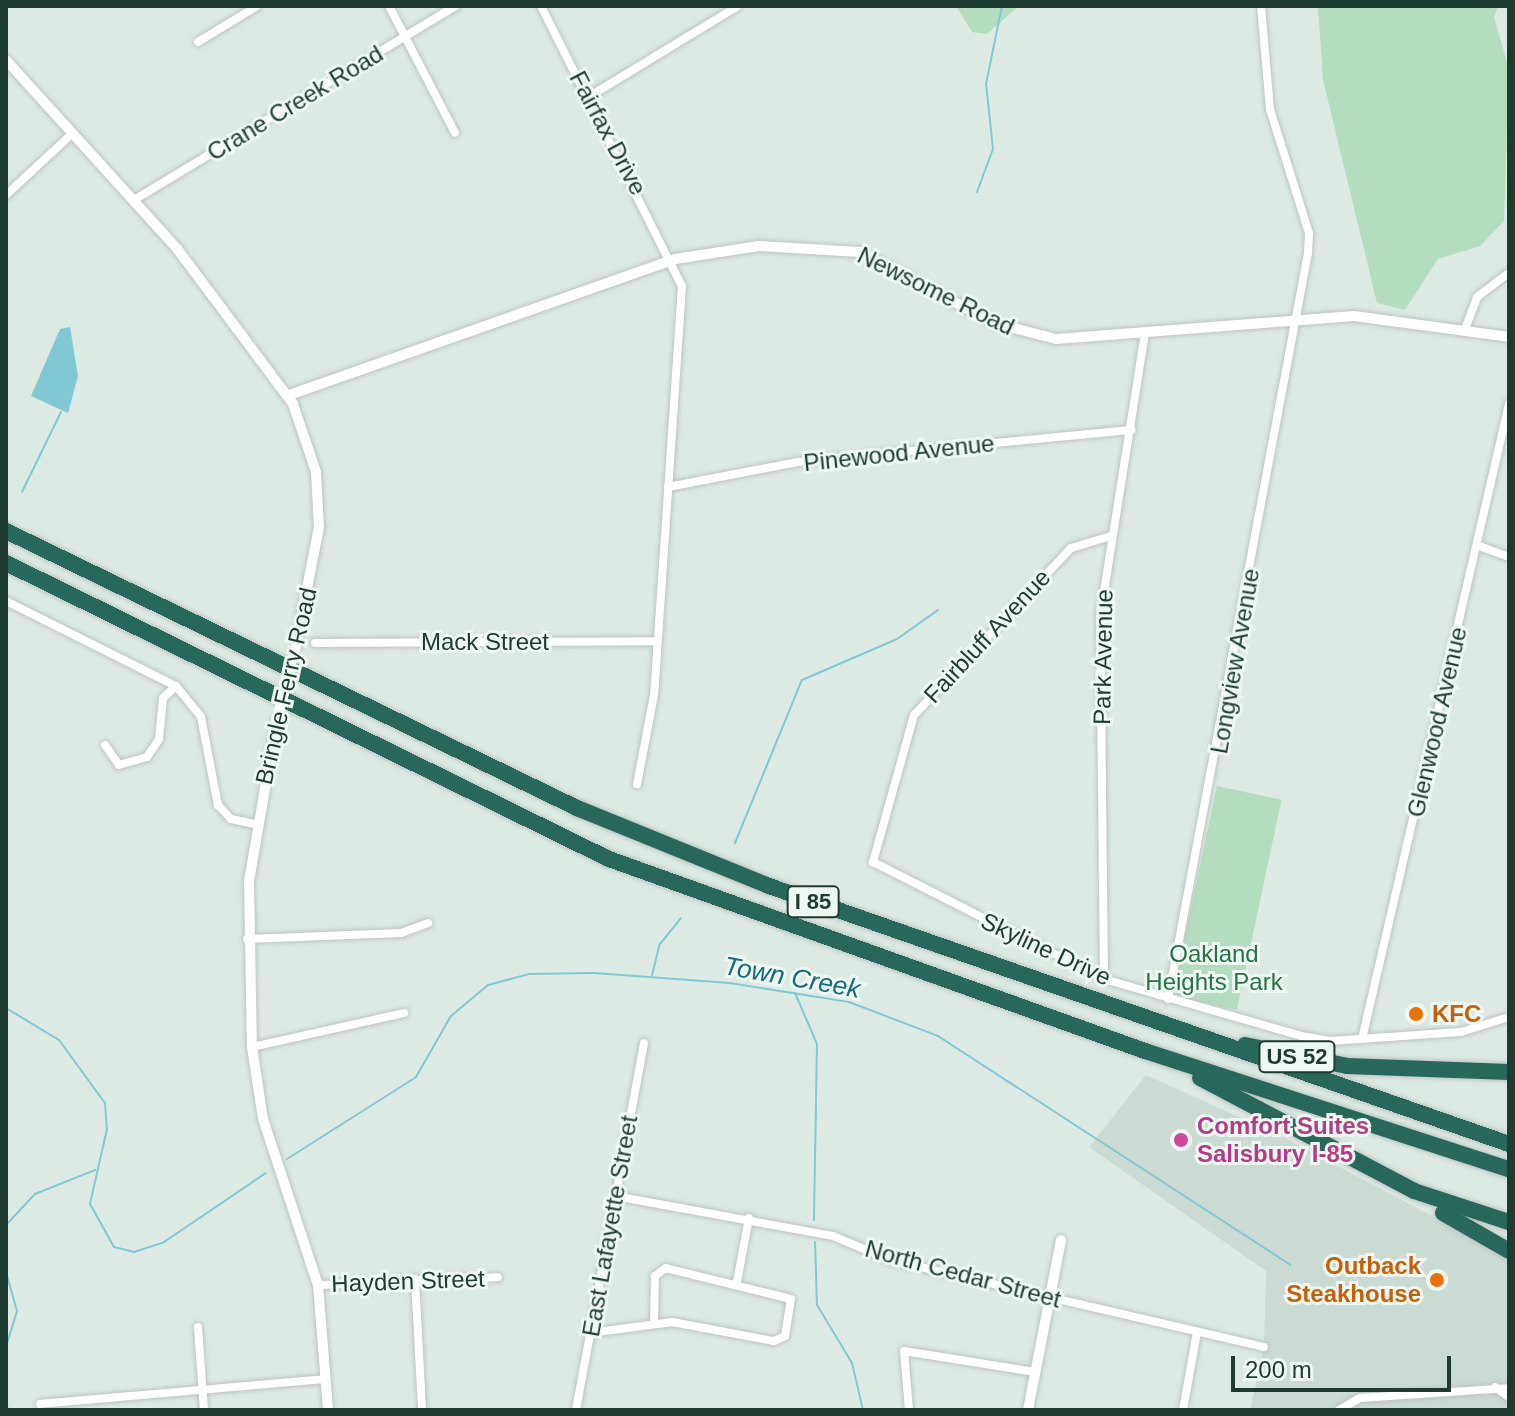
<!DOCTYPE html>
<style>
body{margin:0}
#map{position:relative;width:1515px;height:1416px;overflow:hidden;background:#ddeae4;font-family:Arial,sans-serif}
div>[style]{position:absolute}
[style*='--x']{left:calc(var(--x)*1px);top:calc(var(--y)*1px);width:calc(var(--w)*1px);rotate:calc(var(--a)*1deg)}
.built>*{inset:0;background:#cbdad3}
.green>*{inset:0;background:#b4ddbf;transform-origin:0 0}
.water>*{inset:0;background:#80c8d4}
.stream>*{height:2px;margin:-1px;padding:0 1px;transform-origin:1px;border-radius:1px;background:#80c8d4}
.roads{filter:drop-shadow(0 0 2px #bcc4c2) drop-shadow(0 0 2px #bcc4c2)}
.minor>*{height:8px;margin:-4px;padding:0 4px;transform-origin:4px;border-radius:4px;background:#fff}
.tertiary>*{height:10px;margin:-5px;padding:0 5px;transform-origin:5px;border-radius:5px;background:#fff}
.motorway>*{height:16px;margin:-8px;padding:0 8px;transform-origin:8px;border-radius:8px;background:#28685a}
.tertiary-bridge>*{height:10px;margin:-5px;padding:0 5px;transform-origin:5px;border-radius:5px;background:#fff}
.dots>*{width:22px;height:22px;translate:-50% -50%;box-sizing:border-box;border:4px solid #eef7f2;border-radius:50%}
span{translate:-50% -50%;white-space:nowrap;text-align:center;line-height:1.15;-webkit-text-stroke:6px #eef7f2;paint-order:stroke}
.shield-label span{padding:2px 6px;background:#eef7f2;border:2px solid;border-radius:6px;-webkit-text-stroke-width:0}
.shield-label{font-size:22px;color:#1e3b32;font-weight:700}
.street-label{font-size:24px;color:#1e3b32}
.park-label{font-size:24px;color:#267443}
.food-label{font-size:24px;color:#c56008;font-weight:700}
.left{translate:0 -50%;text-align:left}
.right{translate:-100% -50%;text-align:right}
.hotel-label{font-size:24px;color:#b23c85;font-weight:700}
.water-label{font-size:26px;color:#156a79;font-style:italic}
.frame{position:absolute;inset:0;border:8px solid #1e3b32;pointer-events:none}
.scale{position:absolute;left:1231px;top:1356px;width:220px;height:36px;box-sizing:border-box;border:4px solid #1e3b32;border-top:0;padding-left:10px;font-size:24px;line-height:28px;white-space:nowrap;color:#1e3b32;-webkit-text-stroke:6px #eef7f2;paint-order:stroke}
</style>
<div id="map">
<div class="built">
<i style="clip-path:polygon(1146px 1075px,1283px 1137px,1509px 1257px,1509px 1410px,1250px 1410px,1264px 1347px,1266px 1271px,1089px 1147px)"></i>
</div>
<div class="green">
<i style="clip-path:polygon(956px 6px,1019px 6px,987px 34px,972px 32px)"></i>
<i style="clip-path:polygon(1318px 6px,1498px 6px,1494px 17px,1509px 69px,1504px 221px,1480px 246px,1438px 259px,1405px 310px,1377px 303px,1323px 80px)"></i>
<i style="left:1217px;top:786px;width:66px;height:215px;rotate:12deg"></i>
</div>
<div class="water">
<i style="clip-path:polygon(70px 327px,78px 376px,68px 413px,31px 396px,60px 329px)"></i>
</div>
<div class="stream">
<i style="--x:977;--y:192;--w:46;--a:-69.6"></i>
<i style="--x:993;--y:149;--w:65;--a:-96.1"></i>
<i style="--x:986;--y:84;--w:80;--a:-78.4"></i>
<i style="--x:22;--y:492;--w:89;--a:-64"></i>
<i style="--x:735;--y:843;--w:176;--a:-67.7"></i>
<i style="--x:802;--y:680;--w:103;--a:-23.3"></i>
<i style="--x:897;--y:639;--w:50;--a:-35.3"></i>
<i style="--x:652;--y:975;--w:32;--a:-76"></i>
<i style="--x:660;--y:944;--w:33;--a:-51"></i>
<i style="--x:795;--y:993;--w:56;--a:66.7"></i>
<i style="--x:817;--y:1044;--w:176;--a:91"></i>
<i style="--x:6;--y:1008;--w:62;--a:31.1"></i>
<i style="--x:59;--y:1040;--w:78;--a:53.9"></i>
<i style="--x:105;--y:1103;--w:26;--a:86"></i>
<i style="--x:107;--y:1129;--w:77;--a:102.8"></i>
<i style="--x:90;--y:1204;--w:49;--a:60.8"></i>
<i style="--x:114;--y:1247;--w:21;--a:14"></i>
<i style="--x:134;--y:1252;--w:32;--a:-18"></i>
<i style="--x:164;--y:1242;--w:123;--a:-34.1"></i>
<i style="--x:287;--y:1159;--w:153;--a:-32.4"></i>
<i style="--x:416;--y:1077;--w:70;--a:-60.2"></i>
<i style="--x:451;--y:1016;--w:48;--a:-40"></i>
<i style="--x:488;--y:985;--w:42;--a:-15"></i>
<i style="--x:529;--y:974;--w:65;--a:-0.9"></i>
<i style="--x:594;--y:973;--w:136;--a:4.2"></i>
<i style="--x:730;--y:983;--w:121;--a:9.1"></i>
<i style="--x:849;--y:1002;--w:95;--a:20.9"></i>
<i style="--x:938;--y:1036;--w:420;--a:33"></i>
<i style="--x:6;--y:1225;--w:42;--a:-46.9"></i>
<i style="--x:35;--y:1194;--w:65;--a:-21.8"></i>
<i style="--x:815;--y:1242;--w:63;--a:88.2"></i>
<i style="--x:817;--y:1305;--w:68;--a:58.9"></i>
<i style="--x:852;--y:1363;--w:48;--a:76.8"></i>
<i style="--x:6;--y:1272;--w:41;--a:74.2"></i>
<i style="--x:17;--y:1311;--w:38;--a:107"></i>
<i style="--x:6;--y:1402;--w:8;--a:76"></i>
</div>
<div class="roads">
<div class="minor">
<i style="--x:389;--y:6;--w:143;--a:62.5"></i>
<i style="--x:541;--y:6;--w:313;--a:63.3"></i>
<i style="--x:682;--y:286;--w:410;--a:93.9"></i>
<i style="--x:654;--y:695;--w:91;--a:100.8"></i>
<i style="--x:198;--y:42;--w:69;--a:-31.4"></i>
<i style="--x:590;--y:96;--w:173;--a:-31.3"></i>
<i style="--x:6;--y:195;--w:91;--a:-42.8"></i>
<i style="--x:134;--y:200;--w:376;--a:-31.1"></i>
<i style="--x:1465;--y:329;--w:34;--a:-69"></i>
<i style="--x:1477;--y:297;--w:40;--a:-37"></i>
<i style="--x:668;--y:487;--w:132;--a:-10.9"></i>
<i style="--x:798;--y:462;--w:335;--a:-5.5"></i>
<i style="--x:1111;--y:536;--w:42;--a:163.3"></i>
<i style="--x:1071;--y:548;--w:229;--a:133.2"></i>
<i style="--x:914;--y:715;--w:153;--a:105.6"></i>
<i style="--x:873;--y:862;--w:259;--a:26.9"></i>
<i style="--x:1104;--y:979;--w:205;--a:16.1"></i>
<i style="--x:1301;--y:1036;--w:29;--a:10"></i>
<i style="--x:1330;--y:1041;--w:131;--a:-3.9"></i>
<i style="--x:1461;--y:1032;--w:50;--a:-17.4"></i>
<i style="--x:1479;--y:546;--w:32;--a:20"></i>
<i style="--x:6;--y:601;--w:190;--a:26.6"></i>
<i style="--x:176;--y:686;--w:40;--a:51"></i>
<i style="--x:201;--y:717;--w:90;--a:79.1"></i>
<i style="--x:218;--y:805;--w:19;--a:47"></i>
<i style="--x:231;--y:819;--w:24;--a:12"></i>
<i style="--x:315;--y:643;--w:341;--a:-0.3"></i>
<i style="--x:105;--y:745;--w:24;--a:55"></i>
<i style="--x:119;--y:765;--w:29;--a:-16"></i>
<i style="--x:147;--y:757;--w:22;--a:-56"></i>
<i style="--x:159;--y:739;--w:41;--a:-84.4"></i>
<i style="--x:163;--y:698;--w:18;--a:-43"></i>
<i style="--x:247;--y:939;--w:154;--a:-2.2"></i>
<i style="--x:401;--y:933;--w:29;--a:-20"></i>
<i style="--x:1104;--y:979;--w:362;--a:-90.6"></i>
<i style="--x:1100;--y:617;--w:282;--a:-81"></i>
<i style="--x:1168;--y:999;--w:759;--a:-79.37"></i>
<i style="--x:1308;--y:253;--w:20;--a:-87"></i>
<i style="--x:1309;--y:233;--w:130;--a:-107.5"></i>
<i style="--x:1270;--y:109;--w:103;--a:-95"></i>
<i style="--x:1362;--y:1039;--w:652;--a:-76.97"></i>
<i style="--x:252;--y:1047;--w:156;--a:-12.6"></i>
<i style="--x:615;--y:1196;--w:222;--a:10.4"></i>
<i style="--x:833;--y:1236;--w:62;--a:22.8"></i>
<i style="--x:890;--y:1260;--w:384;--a:13.1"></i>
<i style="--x:415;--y:1279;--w:131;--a:86.9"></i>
<i style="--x:737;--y:1282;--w:65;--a:-79.4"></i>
<i style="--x:318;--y:1285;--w:180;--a:-2.5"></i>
<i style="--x:198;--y:1327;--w:83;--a:85.9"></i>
<i style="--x:590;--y:1333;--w:83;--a:-7.6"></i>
<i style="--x:672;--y:1322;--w:104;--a:10.6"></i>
<i style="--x:774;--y:1341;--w:12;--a:-24"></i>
<i style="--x:785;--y:1336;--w:37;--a:-81"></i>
<i style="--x:791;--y:1299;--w:129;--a:-166.1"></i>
<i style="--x:666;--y:1268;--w:14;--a:144"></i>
<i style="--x:655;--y:1276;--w:46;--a:91.2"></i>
<i style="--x:1495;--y:1387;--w:17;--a:36"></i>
<i style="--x:40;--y:1404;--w:287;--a:-5"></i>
<i style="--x:576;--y:1410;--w:373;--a:-79.5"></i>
<i style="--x:909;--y:1410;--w:59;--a:-94.8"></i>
<i style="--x:904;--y:1351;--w:133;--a:9.1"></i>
<i style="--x:1183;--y:1410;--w:79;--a:-79.8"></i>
<i style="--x:1339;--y:1410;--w:24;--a:-30"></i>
<i style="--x:1360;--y:1398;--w:149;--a:-3.8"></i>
</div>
<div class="tertiary">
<i style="--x:6;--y:60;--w:256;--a:47.8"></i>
<i style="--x:178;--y:250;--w:192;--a:53.2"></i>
<i style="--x:293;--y:404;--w:72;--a:71.3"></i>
<i style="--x:316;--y:472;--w:55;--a:86.9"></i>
<i style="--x:319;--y:527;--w:125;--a:101"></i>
<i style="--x:289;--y:395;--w:409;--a:-19.4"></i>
<i style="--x:675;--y:259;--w:85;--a:-8.8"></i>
<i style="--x:759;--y:246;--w:101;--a:3.4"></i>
<i style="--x:860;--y:252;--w:152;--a:27.9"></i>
<i style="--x:994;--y:323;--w:64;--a:14.5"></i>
<i style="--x:1056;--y:339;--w:299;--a:-4.4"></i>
<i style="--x:1354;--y:316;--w:156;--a:7.7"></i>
<i style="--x:277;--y:719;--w:164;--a:99.8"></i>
<i style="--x:249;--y:881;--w:166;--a:89"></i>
<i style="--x:252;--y:1047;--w:73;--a:81.3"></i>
<i style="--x:263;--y:1119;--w:175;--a:71.7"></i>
<i style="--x:318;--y:1285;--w:125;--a:85.4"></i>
<i style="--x:1028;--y:1410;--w:173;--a:-79"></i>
</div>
<div class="motorway">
<i style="--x:6;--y:531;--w:635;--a:25.88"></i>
<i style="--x:577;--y:808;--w:207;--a:22.1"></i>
<i style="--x:769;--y:886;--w:784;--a:19.22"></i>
<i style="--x:6;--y:563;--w:672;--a:26.15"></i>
<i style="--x:609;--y:859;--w:569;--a:19.71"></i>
<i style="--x:1145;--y:1051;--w:383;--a:18"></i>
<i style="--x:1245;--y:1045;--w:104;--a:11.6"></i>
<i style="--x:1347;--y:1066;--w:162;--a:2.1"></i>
<i style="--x:1200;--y:1078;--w:242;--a:27.8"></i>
<i style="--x:1414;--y:1191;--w:100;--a:18.1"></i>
<i style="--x:1443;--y:1213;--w:76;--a:29.9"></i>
</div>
</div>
<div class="tertiary-bridge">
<i style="--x:277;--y:719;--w:71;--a:-75.4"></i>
</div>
<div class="dots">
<i style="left:1416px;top:1014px;background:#e8710a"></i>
<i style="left:1181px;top:1140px;background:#d1479c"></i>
<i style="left:1437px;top:1280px;background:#e8710a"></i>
</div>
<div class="shield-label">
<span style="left:813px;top:902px">I 85</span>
<span style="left:1297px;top:1057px">US 52</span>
</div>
<div class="street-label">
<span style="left:295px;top:103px;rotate:-31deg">Crane Creek Road</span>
<span style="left:608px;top:133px;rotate:62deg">Fairfax Drive</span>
<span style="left:936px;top:291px;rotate:26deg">Newsome Road</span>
<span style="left:899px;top:453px;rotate:-6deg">Pinewood Avenue</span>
<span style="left:987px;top:636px;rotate:-47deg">Fairbluff Avenue</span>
<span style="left:485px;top:642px">Mack Street</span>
<span style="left:1103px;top:657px;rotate:-89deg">Park Avenue</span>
<span style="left:1235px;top:661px;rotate:-80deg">Longview Avenue</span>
<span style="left:286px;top:686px;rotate:-77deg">Bringle Ferry Road</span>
<span style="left:1437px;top:722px;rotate:-77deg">Glenwood Avenue</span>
<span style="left:1046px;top:949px;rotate:25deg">Skyline Drive</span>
<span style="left:610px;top:1226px;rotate:-80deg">East Lafayette Street</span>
<span style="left:963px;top:1274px;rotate:15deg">North Cedar Street</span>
<span style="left:408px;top:1281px;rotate:-2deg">Hayden Street</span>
</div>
<div class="park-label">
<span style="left:1214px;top:968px">Oakland<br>Heights Park</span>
</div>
<div class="food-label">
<span class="left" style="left:1432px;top:1014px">KFC</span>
<span class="right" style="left:1421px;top:1280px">Outback<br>Steakhouse</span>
</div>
<div class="hotel-label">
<span class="left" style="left:1197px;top:1140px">Comfort Suites<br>Salisbury I-85</span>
</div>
<div class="water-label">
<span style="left:792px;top:978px;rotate:10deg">Town Creek</span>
</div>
<div class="frame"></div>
<div class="scale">200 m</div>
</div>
